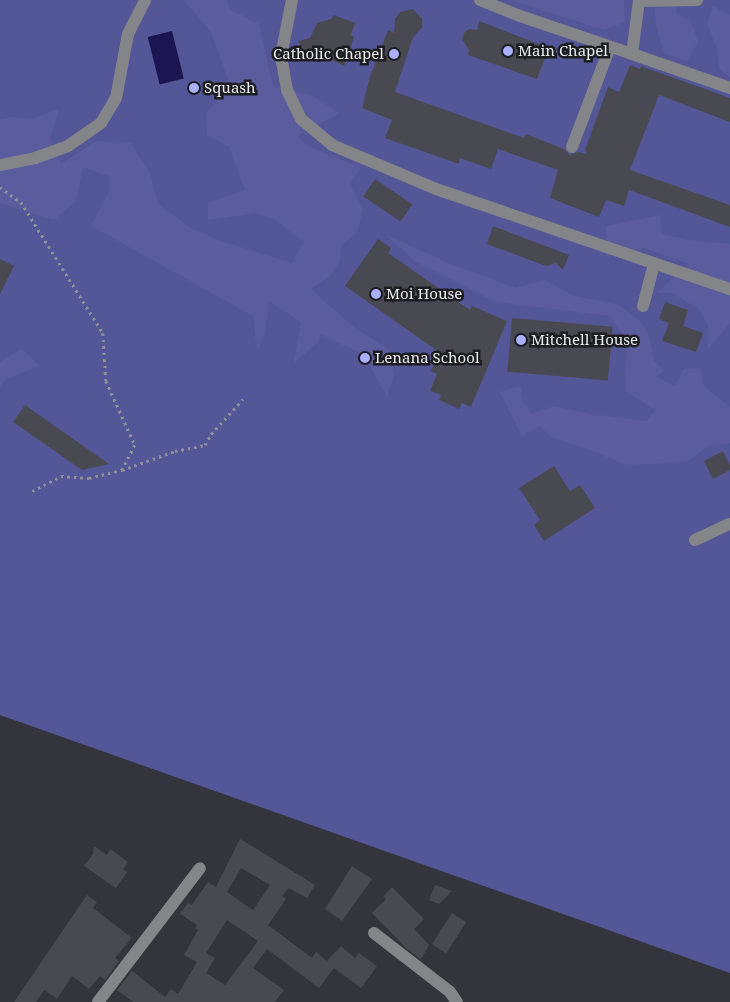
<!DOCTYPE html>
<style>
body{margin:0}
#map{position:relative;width:730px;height:1002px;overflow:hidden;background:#34353c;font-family:"Noto Serif",serif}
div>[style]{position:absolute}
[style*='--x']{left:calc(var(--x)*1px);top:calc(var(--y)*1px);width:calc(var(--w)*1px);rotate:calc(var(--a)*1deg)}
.green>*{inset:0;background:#545797}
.forest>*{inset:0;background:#5a5c9e}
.water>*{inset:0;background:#1b1651;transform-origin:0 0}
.building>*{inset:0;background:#494a51;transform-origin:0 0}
.path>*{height:2.5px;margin-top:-1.25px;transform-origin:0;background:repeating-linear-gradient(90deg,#8f9096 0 2.5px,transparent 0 6.5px)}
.minor>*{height:12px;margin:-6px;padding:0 6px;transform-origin:6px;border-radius:6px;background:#848588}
.dots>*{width:14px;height:14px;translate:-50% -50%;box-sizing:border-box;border:2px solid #1c1d20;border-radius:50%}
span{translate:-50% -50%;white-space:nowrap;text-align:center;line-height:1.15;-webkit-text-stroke:5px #1c1d20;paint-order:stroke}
.poi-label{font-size:15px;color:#eaeaef}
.left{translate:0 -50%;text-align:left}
.right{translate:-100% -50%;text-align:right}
</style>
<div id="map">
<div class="green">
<i style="clip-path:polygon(0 0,730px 0,730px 973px,0 715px)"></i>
</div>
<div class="forest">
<i style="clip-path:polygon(184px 0,227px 0,229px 9px,259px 24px,273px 87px,311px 95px,339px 113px,297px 136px,307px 145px,361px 168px,350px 183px,363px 210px,357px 232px,341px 246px,340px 261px,330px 276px,311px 289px,356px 329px,390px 350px,394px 375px,387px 397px,364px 355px,320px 334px,318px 342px,294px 363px,301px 322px,269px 301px,265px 334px,257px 351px,253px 316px,91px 226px,110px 189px,109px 176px,83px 167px,76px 201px,54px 220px,0 203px,0 119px,15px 117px,31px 119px,59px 109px,50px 139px,61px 164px,96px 141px,131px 143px,150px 173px,158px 204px,191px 228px,221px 241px,292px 263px,303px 242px,274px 219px,256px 213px,208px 220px,208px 203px,245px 190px,229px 147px,207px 135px,206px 113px,231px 88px,211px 32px)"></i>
<i style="clip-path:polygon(512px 0,624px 0,625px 22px,604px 30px)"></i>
<i style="clip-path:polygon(654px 0,678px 0,676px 14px,691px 21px,698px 42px,687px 61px,664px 53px,656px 25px)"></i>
<i style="clip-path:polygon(713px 6px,730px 15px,730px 77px,719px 68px,717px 49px,707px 24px)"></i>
<i style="clip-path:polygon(660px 215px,662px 234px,689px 240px,730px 244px,730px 323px,708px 349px,708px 325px,699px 309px,672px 293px,656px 293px,690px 264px,644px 248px,606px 256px,606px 226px)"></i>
<i style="clip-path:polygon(386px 235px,451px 264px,516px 288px,545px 280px,573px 296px,617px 304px,640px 321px,649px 335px,654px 361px,664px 371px,656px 377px,675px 386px,684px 369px,701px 368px,703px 385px,730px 407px,730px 443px,710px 445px,687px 462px,626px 465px,588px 449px,551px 437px,540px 426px,522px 436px,500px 392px,521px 386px,523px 402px,532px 414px,554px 406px,590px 414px,647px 421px,655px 410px,625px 391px,627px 340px,610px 316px,495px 302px,415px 261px)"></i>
<i style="clip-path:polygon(21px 349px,40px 366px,5px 379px,0 388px,0 362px)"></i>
</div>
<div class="water">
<i style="left:172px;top:31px;width:49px;height:25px;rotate:76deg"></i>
</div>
<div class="building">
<i style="clip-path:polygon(413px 9px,422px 19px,422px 28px,413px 37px,395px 92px,524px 138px,526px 134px,564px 149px,570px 155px,578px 152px,587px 154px,585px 150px,608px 87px,619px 92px,630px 65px,640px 69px,641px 66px,730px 98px,730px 122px,659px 95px,630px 170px,730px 205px,730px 227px,629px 190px,624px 206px,606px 200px,599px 217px,550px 198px,558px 170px,498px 149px,491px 169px,460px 158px,459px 164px,385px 138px,392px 120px,362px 108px,370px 77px,388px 30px,394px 33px,395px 19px,400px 12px)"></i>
<i style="clip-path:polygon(334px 15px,355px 23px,351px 35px,354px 37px,344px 66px,316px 52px,307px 57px,298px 41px,310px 38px,317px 23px,331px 19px)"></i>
<i style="clip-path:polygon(479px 21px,549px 48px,537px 79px,468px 55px,469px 50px,462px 39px,464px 33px,469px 29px,477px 30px)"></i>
<i style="left:375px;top:179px;width:45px;height:21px;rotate:34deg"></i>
<i style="clip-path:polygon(493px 226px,569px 255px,563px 270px,556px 263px,546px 266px,487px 244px)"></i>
<i style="clip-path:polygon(378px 239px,391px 248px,388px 253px,470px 310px,472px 306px,507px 321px,471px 407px,462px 403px,459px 409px,439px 400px,441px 395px,430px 391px,437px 374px,431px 371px,439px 352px,345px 286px)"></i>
<i style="clip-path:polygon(0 259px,14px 266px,0 294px)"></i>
<i style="clip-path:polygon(665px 302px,688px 310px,683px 326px,703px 333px,696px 352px,662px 341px,669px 323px,659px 319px)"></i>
<i style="left:512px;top:318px;width:101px;height:54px;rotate:5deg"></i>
<i style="clip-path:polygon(25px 405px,109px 464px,82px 470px,13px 422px)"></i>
<i style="clip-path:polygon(723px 451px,730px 465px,730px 470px,713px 479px,704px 461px)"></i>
<i style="clip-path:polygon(554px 466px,570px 491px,580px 485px,595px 508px,544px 541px,534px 525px,540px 520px,519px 488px)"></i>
<i style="clip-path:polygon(evenodd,240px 839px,315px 885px,307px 898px,289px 888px,282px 896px,286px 899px,268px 925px,312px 958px,316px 952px,327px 961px,341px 946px,355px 958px,359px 953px,377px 966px,361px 988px,334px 968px,319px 988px,267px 949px,253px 968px,284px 990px,275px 1002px,133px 1002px,117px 990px,132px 971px,165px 997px,171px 989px,178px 994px,197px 962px,184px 955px,198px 930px,195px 928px,197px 925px,180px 914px,188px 903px,192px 905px,208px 882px,216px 887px,240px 839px,241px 868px,270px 885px,253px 910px,227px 892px,241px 868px,240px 839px,227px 920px,258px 941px,225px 985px,206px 973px,215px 958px,206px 953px,227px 920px)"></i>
<i style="clip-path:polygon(94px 846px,107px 855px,110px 849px,128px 862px,123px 869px,127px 872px,116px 888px,84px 866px,93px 854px)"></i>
<i style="clip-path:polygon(352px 866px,372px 879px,342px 921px,325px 909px)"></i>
<i style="clip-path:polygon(435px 885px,452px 891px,439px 904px,429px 900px)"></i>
<i style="clip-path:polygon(392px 887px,424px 919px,414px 929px,429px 945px,421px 959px,406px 948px,372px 913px,386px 899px,383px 897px)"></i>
<i style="clip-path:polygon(87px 895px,97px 902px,93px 908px,132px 938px,115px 958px,119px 961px,105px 980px,100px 976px,89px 989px,72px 976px,57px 999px,44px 990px,36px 1002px,14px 1002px)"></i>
<i style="left:452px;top:913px;width:17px;height:37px;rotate:33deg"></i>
</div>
<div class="path">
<i style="--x:0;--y:187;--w:26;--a:36"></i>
<i style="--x:21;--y:202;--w:155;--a:58"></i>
<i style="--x:103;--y:333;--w:48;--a:86.4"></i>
<i style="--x:106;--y:381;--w:70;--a:65.6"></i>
<i style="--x:135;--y:445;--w:28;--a:117"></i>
<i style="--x:32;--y:491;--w:33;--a:-27"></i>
<i style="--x:61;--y:476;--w:28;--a:4"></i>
<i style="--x:89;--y:478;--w:34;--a:-14"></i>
<i style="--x:122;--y:470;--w:56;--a:-19.7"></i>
<i style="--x:175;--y:451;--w:31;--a:-11"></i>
<i style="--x:205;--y:445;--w:13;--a:-61"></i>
<i style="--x:211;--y:434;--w:47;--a:-47.6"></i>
</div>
<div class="minor">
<i style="--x:292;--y:0;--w:57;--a:101.1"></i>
<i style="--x:281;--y:56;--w:35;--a:80"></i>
<i style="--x:287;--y:90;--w:32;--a:64"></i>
<i style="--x:301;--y:119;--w:40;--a:40"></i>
<i style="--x:332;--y:145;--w:113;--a:22.9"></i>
<i style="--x:436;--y:189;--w:311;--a:18.8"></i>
<i style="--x:480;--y:0;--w:43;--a:21.8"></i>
<i style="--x:520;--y:16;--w:118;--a:18.7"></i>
<i style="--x:632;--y:54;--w:54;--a:-82.6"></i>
<i style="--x:639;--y:1;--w:58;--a:-1"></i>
<i style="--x:632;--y:54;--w:104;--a:19.1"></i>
<i style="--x:572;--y:147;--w:107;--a:-69.2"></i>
<i style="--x:0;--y:165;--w:36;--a:-11"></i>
<i style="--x:35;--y:158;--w:35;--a:-20"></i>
<i style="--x:68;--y:146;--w:40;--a:-34.9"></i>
<i style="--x:101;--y:123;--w:29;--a:-59"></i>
<i style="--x:116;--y:98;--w:65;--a:-79.4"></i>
<i style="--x:128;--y:34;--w:38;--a:-63"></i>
<i style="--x:643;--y:306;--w:43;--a:-75.3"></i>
<i style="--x:695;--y:540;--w:38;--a:-25"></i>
<i style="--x:374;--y:933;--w:96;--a:37.8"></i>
<i style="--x:450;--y:992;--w:12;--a:55"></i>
<i style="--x:98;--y:1002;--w:168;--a:-52.7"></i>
</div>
<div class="dots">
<i style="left:508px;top:51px;background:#aab0fb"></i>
<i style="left:394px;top:54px;background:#aab0fb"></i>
<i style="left:194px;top:88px;background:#aab0fb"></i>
<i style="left:376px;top:294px;background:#aab0fb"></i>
<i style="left:521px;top:340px;background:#aab0fb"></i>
<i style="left:365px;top:358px;background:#aab0fb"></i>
</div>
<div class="poi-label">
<span class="left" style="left:518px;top:51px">Main Chapel</span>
<span class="right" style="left:384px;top:54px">Catholic Chapel</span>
<span class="left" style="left:204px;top:88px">Squash</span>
<span class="left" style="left:386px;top:294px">Moi House</span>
<span class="left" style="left:531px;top:340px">Mitchell House</span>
<span class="left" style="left:375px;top:358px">Lenana School</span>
</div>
</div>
